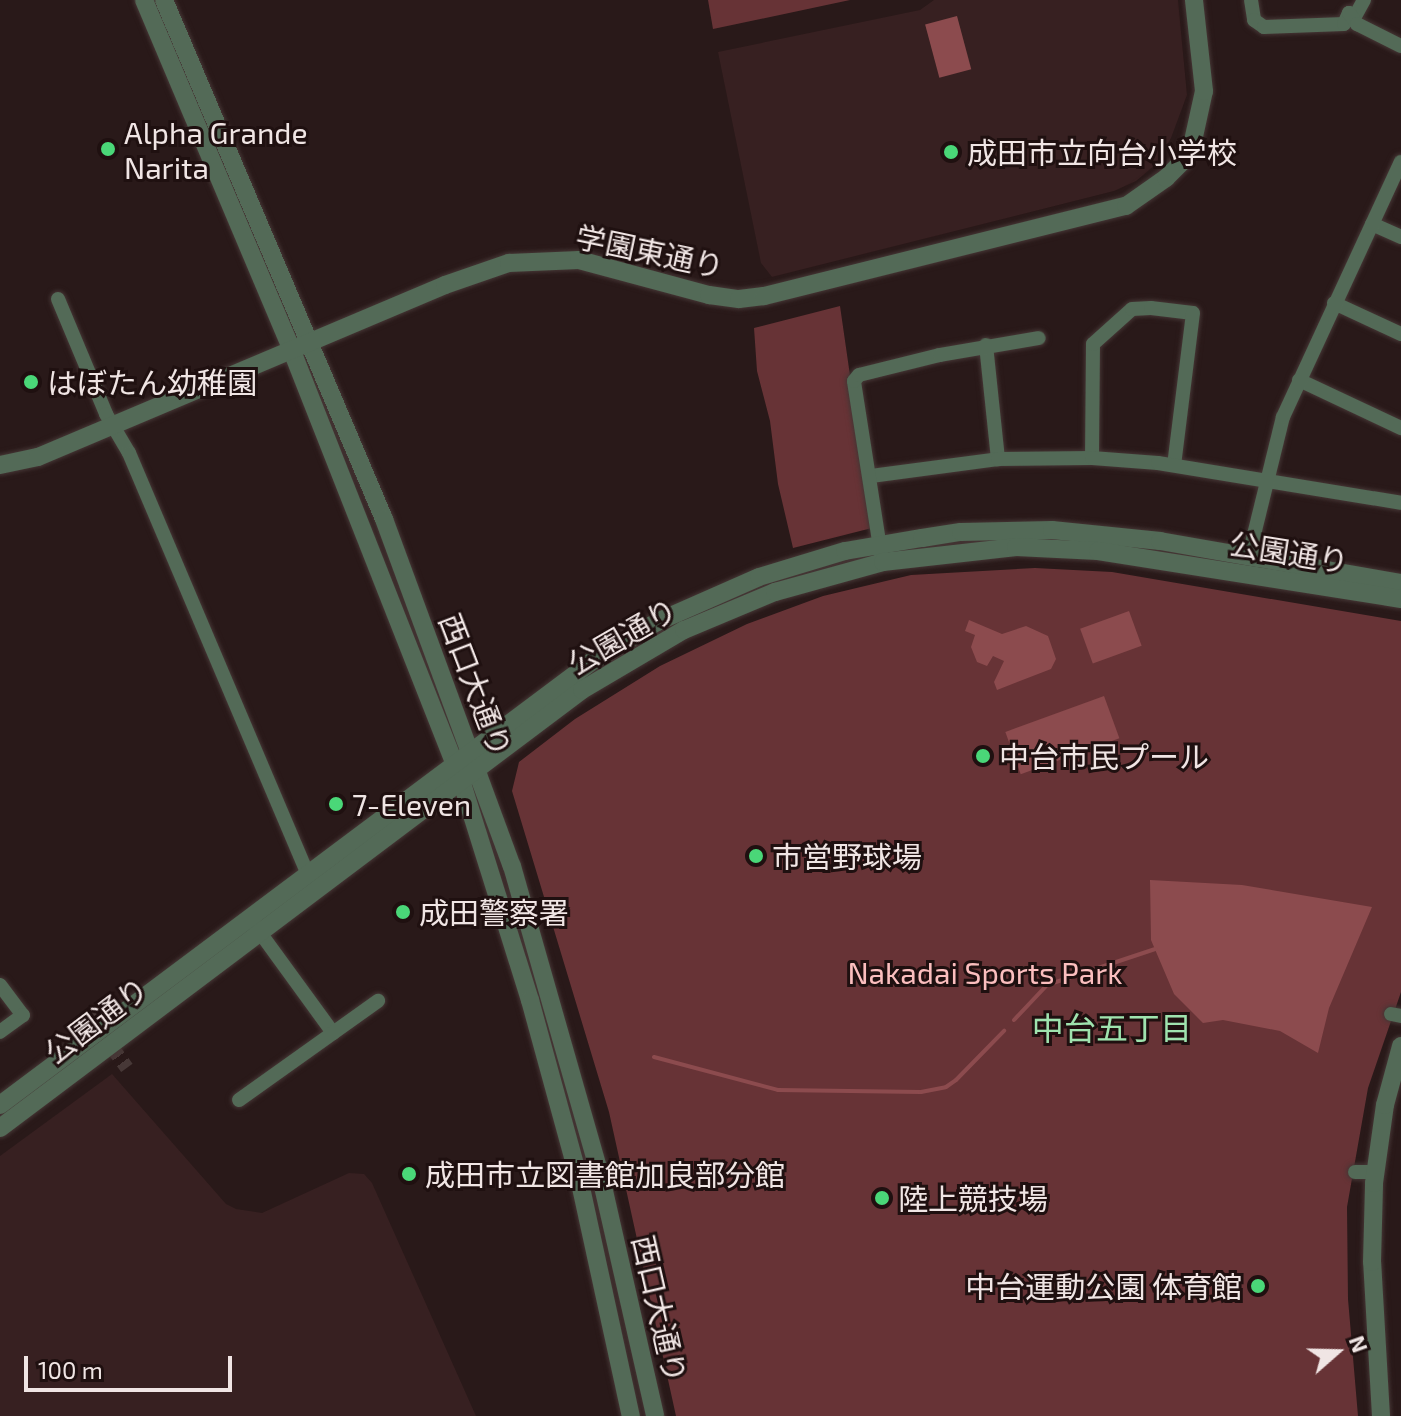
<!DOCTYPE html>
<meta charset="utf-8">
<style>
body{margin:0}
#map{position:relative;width:1401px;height:1416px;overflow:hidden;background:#291919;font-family:"Exo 2","Noto Sans JP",sans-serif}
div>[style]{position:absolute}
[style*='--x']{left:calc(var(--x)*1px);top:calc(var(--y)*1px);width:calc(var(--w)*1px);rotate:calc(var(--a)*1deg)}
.built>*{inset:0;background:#372021}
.green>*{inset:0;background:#673336}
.water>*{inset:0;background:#8c4b4e;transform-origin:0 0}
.stream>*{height:4px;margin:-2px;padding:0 2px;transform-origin:2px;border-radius:2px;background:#8c4b4e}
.minor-tunnel>*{height:14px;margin-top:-7px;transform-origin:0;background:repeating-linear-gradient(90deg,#473837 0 14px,transparent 0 21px)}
.roads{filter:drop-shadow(0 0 2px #453635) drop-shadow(0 0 2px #453635)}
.minor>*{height:14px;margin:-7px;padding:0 7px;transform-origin:7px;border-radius:7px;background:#536a57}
.tertiary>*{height:18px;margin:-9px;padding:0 9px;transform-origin:9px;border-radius:9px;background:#536a57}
.dots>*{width:22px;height:22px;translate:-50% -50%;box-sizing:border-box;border:4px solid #1f1010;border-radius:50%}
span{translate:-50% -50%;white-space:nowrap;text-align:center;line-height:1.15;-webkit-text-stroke:6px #1f1010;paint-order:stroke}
.poi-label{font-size:30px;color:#f0e5e4}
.left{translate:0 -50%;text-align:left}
.right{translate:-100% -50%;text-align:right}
.street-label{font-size:30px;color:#f0e5e4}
.park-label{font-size:30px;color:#fbbebe}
.neighbourhood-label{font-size:32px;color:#9fe3ae}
.north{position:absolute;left:1297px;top:1312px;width:80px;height:80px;-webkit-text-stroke:6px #1f1010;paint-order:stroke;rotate:70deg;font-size:22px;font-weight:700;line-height:32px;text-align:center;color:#f0e5e4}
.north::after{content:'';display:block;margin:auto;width:28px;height:36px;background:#f0e5e4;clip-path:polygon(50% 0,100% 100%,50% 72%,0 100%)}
.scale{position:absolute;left:24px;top:1356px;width:208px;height:36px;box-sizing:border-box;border:4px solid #f0e5e4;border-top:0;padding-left:10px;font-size:24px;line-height:28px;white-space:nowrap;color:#f0e5e4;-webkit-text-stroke:6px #1f1010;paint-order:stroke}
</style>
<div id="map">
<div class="built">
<i style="clip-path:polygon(934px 0,1178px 0,1187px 95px,1171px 138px,1155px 165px,1136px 181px,1114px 191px,772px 277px,761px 263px,718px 52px,920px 10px)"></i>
<i style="clip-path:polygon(112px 1074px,226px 1204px,236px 1209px,262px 1213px,349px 1173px,364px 1174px,372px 1183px,476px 1416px,0 1416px,0 1156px)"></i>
</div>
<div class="green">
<i style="clip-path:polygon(708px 0,850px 0,713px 29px)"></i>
<i style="clip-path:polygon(840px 306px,872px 528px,793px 548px,778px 484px,770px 421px,757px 371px,754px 328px)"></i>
<i style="clip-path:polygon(1035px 568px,1112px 572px,1401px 621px,1401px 992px,1368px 1088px,1347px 1207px,1348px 1299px,1358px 1416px,676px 1416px,609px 1112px,512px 791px,519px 762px,575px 719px,660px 666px,747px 624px,823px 596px,911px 575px)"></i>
</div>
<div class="water">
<i style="left:957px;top:16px;width:55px;height:33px;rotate:75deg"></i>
<i style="left:1129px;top:611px;width:37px;height:52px;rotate:70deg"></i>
<i style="clip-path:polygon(969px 620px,1002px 634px,1026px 626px,1048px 636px,1056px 659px,1051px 669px,997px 690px,994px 682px,1004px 661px,993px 656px,987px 666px,977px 662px,971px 647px,975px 635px,965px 631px)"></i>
<i style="left:1104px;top:696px;width:45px;height:105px;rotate:70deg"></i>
<i style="clip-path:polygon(1150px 880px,1242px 885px,1372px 907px,1329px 1008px,1318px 1053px,1280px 1031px,1223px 1020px,1203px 1023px,1174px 994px,1151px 940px)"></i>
</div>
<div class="stream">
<i style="--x:1014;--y:1020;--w:48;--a:-46.7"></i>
<i style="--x:1047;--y:985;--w:114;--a:-18.4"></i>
<i style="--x:654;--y:1057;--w:128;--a:14.9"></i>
<i style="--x:778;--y:1090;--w:143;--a:0.8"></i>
<i style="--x:921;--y:1092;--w:25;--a:-11"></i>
<i style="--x:946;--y:1087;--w:12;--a:-35"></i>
<i style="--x:956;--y:1080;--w:69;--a:-45.6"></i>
</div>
<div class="minor-tunnel">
<i style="--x:86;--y:1011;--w:70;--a:54.3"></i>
</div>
<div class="roads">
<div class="minor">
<i style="--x:1251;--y:0;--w:20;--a:81"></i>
<i style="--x:1254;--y:20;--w:12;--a:35"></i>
<i style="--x:1264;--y:27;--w:80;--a:-2.1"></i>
<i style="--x:1344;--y:24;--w:12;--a:-66"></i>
<i style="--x:1349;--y:13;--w:7;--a:45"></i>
<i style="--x:1354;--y:18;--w:21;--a:-61"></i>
<i style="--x:1349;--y:13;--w:14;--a:54"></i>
<i style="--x:1357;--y:24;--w:49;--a:26.6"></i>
<i style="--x:1372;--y:224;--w:32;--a:24"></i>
<i style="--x:58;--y:299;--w:125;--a:67.3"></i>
<i style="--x:106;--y:414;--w:45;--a:59.5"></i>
<i style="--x:129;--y:453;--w:457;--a:67"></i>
<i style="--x:1334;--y:303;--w:74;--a:24.8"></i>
<i style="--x:986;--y:345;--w:115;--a:84"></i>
<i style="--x:1299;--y:380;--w:113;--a:25.2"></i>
<i style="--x:1092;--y:458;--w:114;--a:-89.5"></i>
<i style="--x:1093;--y:344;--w:52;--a:-41.9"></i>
<i style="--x:1132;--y:309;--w:19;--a:-3"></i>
<i style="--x:1151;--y:308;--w:42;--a:6.8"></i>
<i style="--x:1193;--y:313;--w:153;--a:97.1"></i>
<i style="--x:871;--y:476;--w:128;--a:-7.6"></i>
<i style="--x:998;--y:459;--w:94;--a:-0.6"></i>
<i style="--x:1092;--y:458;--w:66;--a:4.3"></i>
<i style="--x:1158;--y:463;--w:246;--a:9.3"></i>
<i style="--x:881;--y:554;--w:175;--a:-98.9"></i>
<i style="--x:854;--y:381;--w:8;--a:-50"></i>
<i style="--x:859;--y:375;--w:83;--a:-13.9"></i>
<i style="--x:940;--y:355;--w:100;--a:-9.7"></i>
<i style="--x:1249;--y:555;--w:142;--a:-76.2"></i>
<i style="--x:1283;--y:417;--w:281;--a:-65.2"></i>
<i style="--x:256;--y:927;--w:131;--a:54"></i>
<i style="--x:0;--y:985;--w:38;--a:53"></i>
<i style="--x:23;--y:1015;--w:29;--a:144"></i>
<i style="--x:1391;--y:1014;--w:10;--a:11"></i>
<i style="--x:239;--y:1100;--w:171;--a:-35.5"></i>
<i style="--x:1355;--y:1172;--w:20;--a:0"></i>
</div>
<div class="tertiary">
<i style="--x:144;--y:0;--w:381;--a:67.1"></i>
<i style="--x:292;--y:351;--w:461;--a:68.5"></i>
<i style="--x:461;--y:780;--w:231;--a:72.6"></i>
<i style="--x:530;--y:1000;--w:190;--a:74.7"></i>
<i style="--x:580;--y:1183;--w:239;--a:77.7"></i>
<i style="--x:164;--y:0;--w:564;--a:67.03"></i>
<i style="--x:384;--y:519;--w:370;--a:69.8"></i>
<i style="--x:512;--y:866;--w:329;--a:74.1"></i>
<i style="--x:602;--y:1182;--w:240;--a:77.2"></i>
<i style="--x:0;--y:465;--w:39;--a:-12"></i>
<i style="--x:38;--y:457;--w:442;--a:-22.9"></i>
<i style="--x:445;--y:285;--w:68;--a:-19"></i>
<i style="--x:509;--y:263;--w:70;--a:-2.5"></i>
<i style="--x:579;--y:260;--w:135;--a:15.1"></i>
<i style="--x:709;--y:295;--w:30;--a:8"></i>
<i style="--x:739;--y:299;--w:25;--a:-7"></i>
<i style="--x:764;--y:296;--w:373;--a:-14"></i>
<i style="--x:1126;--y:206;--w:49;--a:-35"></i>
<i style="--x:1166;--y:178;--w:23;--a:-45"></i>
<i style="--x:1182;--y:162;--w:24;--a:-62"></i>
<i style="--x:1193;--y:141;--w:51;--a:-77.6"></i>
<i style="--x:1204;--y:91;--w:92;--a:-96.3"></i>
<i style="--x:0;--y:1105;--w:742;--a:-36.84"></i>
<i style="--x:594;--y:660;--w:74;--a:-31.1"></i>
<i style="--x:657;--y:622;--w:111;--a:-23.8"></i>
<i style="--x:759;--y:577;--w:90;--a:-16.8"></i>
<i style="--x:845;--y:551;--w:78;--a:-9.6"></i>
<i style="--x:922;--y:538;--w:39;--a:-9"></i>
<i style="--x:961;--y:532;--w:91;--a:-1.3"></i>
<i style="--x:1052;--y:530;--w:109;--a:5.8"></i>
<i style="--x:1160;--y:541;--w:245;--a:9.9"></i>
<i style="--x:0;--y:1128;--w:728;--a:-36.96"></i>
<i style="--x:582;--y:690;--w:118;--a:-30.5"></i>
<i style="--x:684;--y:630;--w:99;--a:-22.7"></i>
<i style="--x:775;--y:592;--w:112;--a:-15.5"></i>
<i style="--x:883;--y:562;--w:134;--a:-6.4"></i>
<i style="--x:1016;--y:547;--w:82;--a:2.8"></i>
<i style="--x:1098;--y:551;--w:307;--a:9"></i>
<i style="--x:1381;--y:1416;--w:154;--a:-93.3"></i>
<i style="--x:1372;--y:1262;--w:79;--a:-88.5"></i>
<i style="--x:1374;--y:1183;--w:79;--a:-82"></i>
<i style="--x:1385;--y:1105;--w:61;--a:-74.8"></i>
</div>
</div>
<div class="dots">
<i style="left:108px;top:149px;background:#4ad778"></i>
<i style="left:951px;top:152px;background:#4ad778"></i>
<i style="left:31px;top:382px;background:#4ad778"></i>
<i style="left:983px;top:756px;background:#4ad778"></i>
<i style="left:336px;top:804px;background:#4ad778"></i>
<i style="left:756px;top:856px;background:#4ad778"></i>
<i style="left:403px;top:912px;background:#4ad778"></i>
<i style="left:409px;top:1174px;background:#4ad778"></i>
<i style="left:882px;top:1198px;background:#4ad778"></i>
<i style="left:1258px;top:1286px;background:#4ad778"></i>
</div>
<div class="poi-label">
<span class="left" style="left:124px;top:149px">Alpha Grande<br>Narita</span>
<span class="left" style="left:967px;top:152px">成田市立向台小学校</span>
<span class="left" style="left:47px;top:382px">はぼたん幼稚園</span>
<span class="left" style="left:999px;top:756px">中台市民プール</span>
<span class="left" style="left:352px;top:804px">7-Eleven</span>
<span class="left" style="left:772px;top:856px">市営野球場</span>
<span class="left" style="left:419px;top:912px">成田警察署</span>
<span class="left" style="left:425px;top:1174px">成田市立図書館加良部分館</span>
<span class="left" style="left:898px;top:1198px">陸上競技場</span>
<span class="right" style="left:1242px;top:1286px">中台運動公園 体育館</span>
</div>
<div class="street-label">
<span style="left:650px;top:251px;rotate:12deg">学園東通り</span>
<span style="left:1289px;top:552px;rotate:9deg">公園通り</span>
<span style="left:622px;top:636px;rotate:-30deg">公園通り</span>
<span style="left:476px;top:685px;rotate:69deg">西口大通り</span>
<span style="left:96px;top:1020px;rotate:-37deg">公園通り</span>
<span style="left:660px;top:1309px;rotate:77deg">西口大通り</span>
</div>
<div class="park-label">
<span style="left:985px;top:972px">Nakadai Sports Park</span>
</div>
<div class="neighbourhood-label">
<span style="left:1112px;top:1027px">中台五丁目</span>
</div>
<div class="north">N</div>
<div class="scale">100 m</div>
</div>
